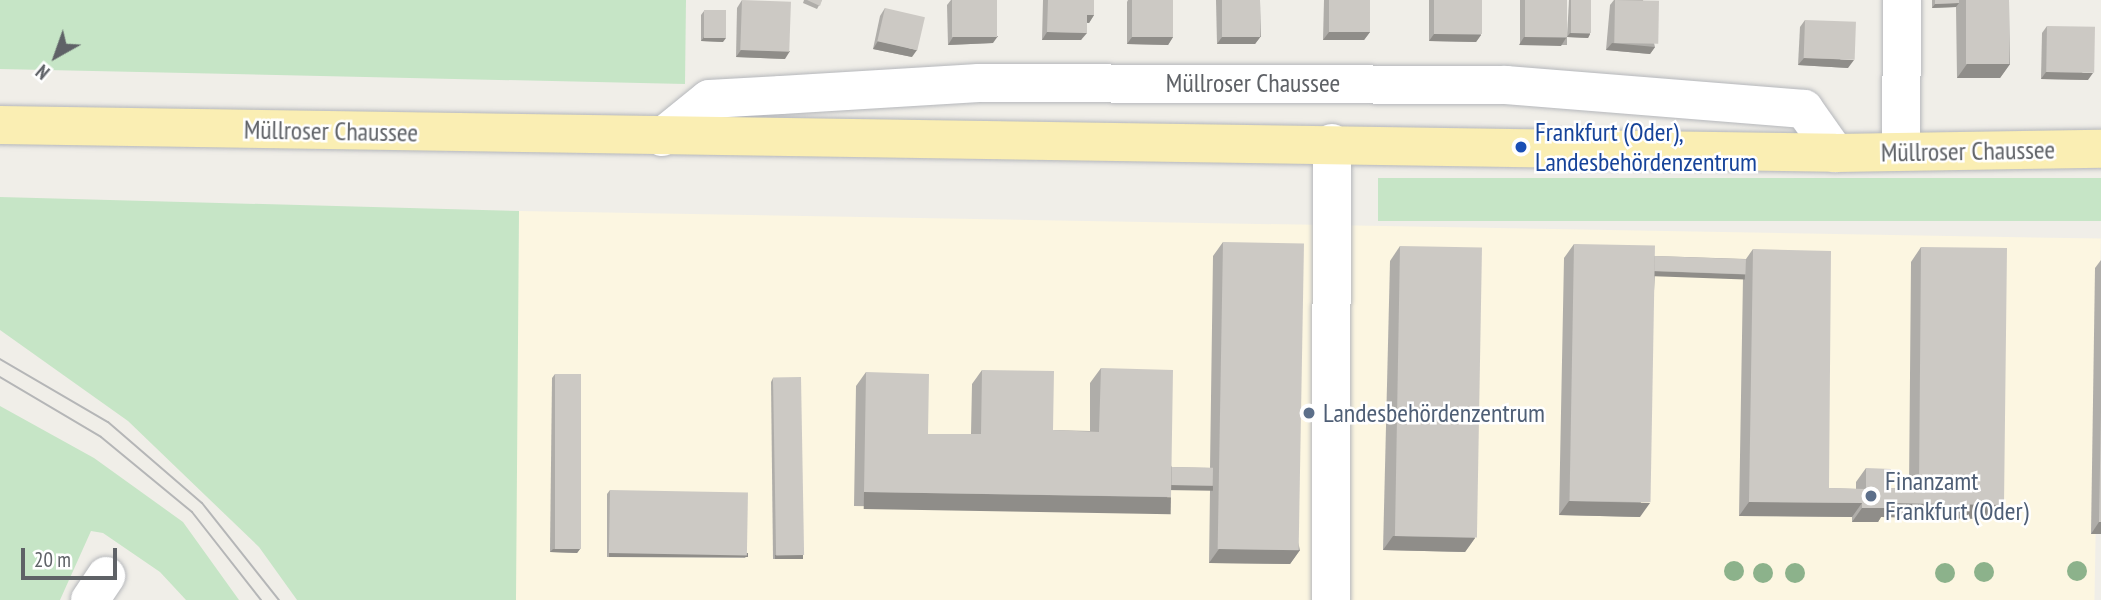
<!DOCTYPE html>
<meta charset="utf-8">
<style>
body{margin:0}
#map{position:relative;width:2101px;height:600px;overflow:hidden;background:#f0eee8;font-family:"PT Sans Narrow",sans-serif}
div>[style]{position:absolute}
[style*='--x']{left:calc(var(--x)*1px);top:calc(var(--y)*1px);width:calc(var(--w)*1px);rotate:calc(var(--a)*1deg)}
.commercial>*{inset:0;background:#fcf6e1;transform-origin:0 0}
.green>*{inset:0;background:#c6e5c6;transform-origin:0 0}
.roads{filter:drop-shadow(0 0 2px #b5b7bb) drop-shadow(0 0 2px #b5b7bb)}
.minor>*{height:38px;margin:-19px;padding:0 19px;transform-origin:19px;border-radius:19px;background:#fff}
.major>*{height:38px;margin:-19px;padding:0 19px;transform-origin:19px;border-radius:19px;background:#faeeb3}
.tram>*{height:2px;margin:-1px;padding:0 1px;transform-origin:1px;border-radius:1px;background:#b5b6b7}
.trees>*{width:20px;height:20px;margin:-10px;border-radius:50%;background:#8cb28b}
.wall>*{inset:0;background:#afada9;transform-origin:0 0}
.shaded-wall>*{inset:0;background:#8f8d89;transform-origin:0 0}
.building>*{inset:0;background:#ccc9c4;transform-origin:0 0}
.dots>*{width:19px;height:19px;translate:-50% -50%;box-sizing:border-box;border:4px solid #fff;border-radius:50%}
span{translate:-50% -50%;white-space:nowrap;text-align:center;line-height:1.15;-webkit-text-stroke:5px #fff;paint-order:stroke}
.street-label{font-size:26px;color:#5f6267}
.transit-label{font-size:26px;color:#164399}
.left{translate:0 -50%;text-align:left}
.service-label{font-size:26px;color:#4e5e75}
.north{position:absolute;left:21px;top:21px;width:70px;height:70px;-webkit-text-stroke:5px #fff;paint-order:stroke;rotate:220deg;font-size:19px;font-weight:700;line-height:28px;text-align:center;color:#5f6267}
.north::after{content:'';display:block;margin:auto;width:24px;height:32px;background:#5f6267;clip-path:polygon(50% 0,100% 100%,50% 72%,0 100%)}
.scale{position:absolute;left:21px;top:548px;width:96px;height:32px;box-sizing:border-box;border:4px solid #5f6267;border-top:0;padding-left:9px;font-size:21px;line-height:24px;white-space:nowrap;color:#5f6267;-webkit-text-stroke:5px #fff;paint-order:stroke}
</style>
<div id="map">
<div class="commercial">
<i style="left:519px;top:211px;width:1582px;height:389px;rotate:1deg"></i>
</div>
<div class="green">
<i style="clip-path:polygon(0 0,686px 0,685px 84px,0 69px)"></i>
<i style="left:1378px;top:178px;width:723px;height:43px"></i>
<i style="clip-path:polygon(0 197px,519px 211px,516px 600px,297px 600px,259px 547px,128px 421px,0 330px)"></i>
<i style="clip-path:polygon(0 406px,94px 458px,183px 522px,239px 600px,186px 600px,160px 572px,103px 533px,91px 531px,60px 600px,0 600px)"></i>
</div>
<div class="roads">
<div class="minor">
<i style="--x:662;--y:137;--w:60;--a:-39"></i>
<i style="--x:709;--y:99;--w:72;--a:-3.2"></i>
<i style="--x:781;--y:95;--w:198;--a:-3.5"></i>
<i style="--x:979;--y:83;--w:527;--a:0.22"></i>
<i style="--x:1506;--y:85;--w:299;--a:4.6"></i>
<i style="--x:1804;--y:109;--w:54;--a:54.8"></i>
<i style="--x:1901;--y:151;--w:151;--a:-89.6"></i>
<i style="--x:90;--y:600;--w:29;--a:-56"></i>
<i style="--x:1331;--y:600;--w:457;--a:-89.9"></i>
</div>
<div class="major">
<i style="--x:0;--y:125;--w:1835;--a:0.87"></i>
<i style="--x:1835;--y:153;--w:266;--a:-0.9"></i>
</div>
</div>
<div class="tram">
<i style="--x:0;--y:359;--w:125;--a:30.3"></i>
<i style="--x:108;--y:422;--w:124;--a:40.8"></i>
<i style="--x:202;--y:503;--w:124;--a:51.6"></i>
<i style="--x:0;--y:377;--w:117;--a:30.7"></i>
<i style="--x:101;--y:437;--w:118;--a:39.5"></i>
<i style="--x:192;--y:512;--w:112;--a:51.9"></i>
</div>
<div class="trees">
<i style="left:1734px;top:571px"></i>
<i style="left:2077px;top:571px"></i>
<i style="left:1984px;top:572px"></i>
<i style="left:1763px;top:573px"></i>
<i style="left:1795px;top:573px"></i>
<i style="left:1945px;top:573px"></i>
</div>
<div class="wall">
<i style="clip-path:polygon(742px 0,785px 59px,736px 57px,737px 8px)"></i>
<i style="clip-path:polygon(804px 0,822px 0,817px 9px,803px 3px)"></i>
<i style="clip-path:polygon(951px 0,997px 0,993px 43px,948px 45px,947px 5px)"></i>
<i style="clip-path:polygon(1043px 0,1094px 0,1094px 15px,1089px 23px,1087px 23px,1081px 40px,1042px 40px)"></i>
<i style="clip-path:polygon(1128px 0,1173px 0,1173px 37px,1168px 45px,1127px 44px,1127px 2px)"></i>
<i style="clip-path:polygon(1216px 0,1260px 0,1261px 36px,1255px 44px,1217px 44px)"></i>
<i style="clip-path:polygon(1324px 0,1370px 0,1370px 32px,1364px 40px,1323px 40px)"></i>
<i style="clip-path:polygon(1429px 0,1482px 0,1481px 35px,1476px 42px,1429px 41px)"></i>
<i style="left:1520px;top:0;width:47px;height:45px"></i>
<i style="clip-path:polygon(1569px 0,1591px 0,1590px 34px,1588px 38px,1567px 37px)"></i>
<i style="clip-path:polygon(1614px 0,1643px 0,1655px 47px,1650px 54px,1606px 50px,1610px 5px)"></i>
<i style="clip-path:polygon(1932px 0,2009px 0,2010px 64px,2000px 78px,1957px 78px,1956px 7px,1932px 8px)"></i>
<i style="clip-path:polygon(885px 8px,912px 57px,873px 49px,880px 16px)"></i>
<i style="clip-path:polygon(704px 11px,723px 42px,701px 41px,701px 15px)"></i>
<i style="clip-path:polygon(1805px 20px,1848px 68px,1798px 65px,1800px 27px)"></i>
<i style="clip-path:polygon(2047px 26px,2088px 80px,2041px 79px,2042px 33px)"></i>
<i style="clip-path:polygon(1223px 242px,1300px 550px,1290px 564px,1209px 563px,1210px 490px,1171px 489px,1161px 511px,854px 506px,856px 386px,866px 372px,928px 434px,971px 434px,972px 384px,982px 370px,1053px 430px,1090px 431px,1090px 383px,1101px 368px,1172px 467px,1210px 468px,1213px 256px)"></i>
<i style="clip-path:polygon(1574px 244px,1655px 256px,1746px 259px,1753px 249px,1829px 488px,1856px 489px,1856px 482px,1866px 468px,1890px 488px,1909px 488px,1911px 262px,1921px 247px,2004px 505px,1994px 519px,1881px 517px,1878px 522px,1852px 522px,1852px 517px,1739px 516px,1743px 277px,1655px 275px,1640px 517px,1559px 515px,1564px 258px)"></i>
<i style="clip-path:polygon(1400px 246px,1475px 538px,1465px 552px,1383px 550px,1390px 261px)"></i>
<i style="clip-path:polygon(2101px 260px,2101px 534px,2091px 534px,2095px 268px)"></i>
<i style="clip-path:polygon(555px 374px,580px 549px,577px 553px,550px 552px,552px 378px)"></i>
<i style="clip-path:polygon(773px 378px,801px 559px,773px 559px,771px 382px)"></i>
<i style="clip-path:polygon(610px 490px,748px 554px,745px 558px,607px 557px,607px 494px)"></i>
</div>
<div class="shaded-wall">
<i style="clip-path:polygon(1959px 3px,1956px 7px,1932px 8px,1935px 4px)"></i>
<i style="clip-path:polygon(1087px 15px,1094px 15px,1089px 23px,1082px 22px)"></i>
<i style="clip-path:polygon(1047px 32px,1087px 33px,1081px 40px,1042px 40px)"></i>
<i style="clip-path:polygon(1329px 32px,1370px 32px,1364px 40px,1323px 40px)"></i>
<i style="clip-path:polygon(1570px 33px,1590px 34px,1588px 38px,1567px 37px)"></i>
<i style="clip-path:polygon(1434px 34px,1481px 35px,1476px 42px,1429px 41px)"></i>
<i style="clip-path:polygon(998px 36px,993px 43px,948px 45px,953px 37px)"></i>
<i style="clip-path:polygon(1261px 36px,1255px 44px,1217px 44px,1222px 37px)"></i>
<i style="clip-path:polygon(704px 37px,726px 38px,723px 42px,701px 41px)"></i>
<i style="clip-path:polygon(1132px 37px,1173px 37px,1168px 45px,1127px 44px)"></i>
<i style="clip-path:polygon(1524px 37px,1566px 38px,1561px 46px,1519px 45px)"></i>
<i style="clip-path:polygon(878px 41px,917px 50px,912px 57px,873px 49px)"></i>
<i style="clip-path:polygon(1612px 43px,1655px 47px,1650px 54px,1606px 50px)"></i>
<i style="clip-path:polygon(741px 50px,790px 51px,785px 59px,736px 57px)"></i>
<i style="clip-path:polygon(1804px 58px,1854px 60px,1848px 68px,1798px 65px)"></i>
<i style="clip-path:polygon(1967px 64px,2010px 64px,2000px 78px,1957px 78px)"></i>
<i style="clip-path:polygon(2046px 72px,2093px 73px,2088px 80px,2041px 79px)"></i>
<i style="left:1648px;top:271px;width:97px;height:5px;rotate:2deg"></i>
<i style="left:1165px;top:485px;width:48px;height:5px;rotate:1deg"></i>
<i style="left:864px;top:492px;width:307px;height:17px;rotate:1deg"></i>
<i style="clip-path:polygon(1569px 501px,1650px 503px,1640px 517px,1559px 515px)"></i>
<i style="clip-path:polygon(1749px 502px,1862px 503px,1852px 517px,1739px 516px)"></i>
<i style="clip-path:polygon(1888px 503px,2004px 505px,1994px 519px,1881px 517px,1878px 522px,1852px 522px,1862px 508px)"></i>
<i style="clip-path:polygon(2099px 522px,2101px 522px,2101px 534px,2091px 534px)"></i>
<i style="clip-path:polygon(1393px 536px,1475px 538px,1465px 552px,1383px 550px)"></i>
<i style="clip-path:polygon(553px 549px,580px 549px,577px 553px,550px 552px)"></i>
<i style="clip-path:polygon(1219px 549px,1300px 550px,1290px 564px,1209px 563px)"></i>
<i style="left:609px;top:553px;width:139px;height:4px"></i>
<i style="left:775px;top:555px;width:28px;height:4px"></i>
</div>
<div class="building">
<i style="left:742px;top:0;width:49px;height:50px;rotate:2deg"></i>
<i style="clip-path:polygon(807px 0,822px 0,820px 6px)"></i>
<i style="left:952px;top:0;width:45px;height:37px"></i>
<i style="clip-path:polygon(1048px 0,1094px 0,1094px 15px,1087px 15px,1087px 33px,1047px 32px)"></i>
<i style="left:1132px;top:0;width:41px;height:37px"></i>
<i style="left:1222px;top:0;width:38px;height:37px"></i>
<i style="left:1329px;top:0;width:41px;height:32px"></i>
<i style="left:1434px;top:0;width:48px;height:34px"></i>
<i style="left:1525px;top:0;width:42px;height:37px"></i>
<i style="left:1571px;top:0;width:20px;height:33px"></i>
<i style="left:1615px;top:0;width:44px;height:43px;rotate:1deg"></i>
<i style="clip-path:polygon(1935px 0,1959px 0,1959px 3px,1935px 4px)"></i>
<i style="left:1966px;top:0;width:43px;height:64px"></i>
<i style="left:885px;top:8px;width:41px;height:34px;rotate:13deg"></i>
<i style="left:726px;top:10px;width:28px;height:22px;rotate:90deg"></i>
<i style="left:1805px;top:20px;width:51px;height:38px;rotate:2deg"></i>
<i style="left:2047px;top:26px;width:48px;height:46px;rotate:1deg"></i>
<i style="left:1223px;top:242px;width:81px;height:307px;rotate:1deg"></i>
<i style="left:1574px;top:244px;width:81px;height:257px;rotate:1deg"></i>
<i style="left:1400px;top:246px;width:82px;height:290px;rotate:1deg"></i>
<i style="clip-path:polygon(1921px 247px,2007px 248px,2004px 505px,1888px 503px,1888px 508px,1862px 508px,1862px 503px,1749px 502px,1753px 249px,1831px 251px,1829px 488px,1866px 489px,1866px 468px,1891px 469px,1890px 488px,1919px 489px)"></i>
<i style="left:1655px;top:256px;width:91px;height:15px;rotate:2deg"></i>
<i style="clip-path:polygon(1101px 368px,1173px 370px,1171px 497px,864px 492px,866px 372px,929px 374px,928px 434px,981px 434px,982px 370px,1054px 371px,1053px 430px,1099px 432px)"></i>
<i style="left:555px;top:374px;width:26px;height:175px"></i>
<i style="left:801px;top:377px;width:178px;height:28px;rotate:89deg"></i>
<i style="clip-path:polygon(2101px 412px,2101px 522px,2099px 522px)"></i>
<i style="left:1172px;top:467px;width:41px;height:18px;rotate:1deg"></i>
<i style="left:610px;top:490px;width:138px;height:63px;rotate:1deg"></i>
</div>
<div class="dots">
<i style="left:1521px;top:147px;background:#1a4fb4"></i>
<i style="left:1309px;top:413px;background:#5c6f8a"></i>
<i style="left:1871px;top:496px;background:#5c6f8a"></i>
</div>
<div class="street-label">
<span style="left:1253px;top:83px">Müllroser Chaussee</span>
<span style="left:331px;top:131px;rotate:1deg">Müllroser Chaussee</span>
<span style="left:1968px;top:151px;rotate:-1deg">Müllroser Chaussee</span>
</div>
<div class="transit-label">
<span class="left" style="left:1535px;top:147px">Frankfurt (Oder),<br>Landesbehördenzentrum</span>
</div>
<div class="service-label">
<span class="left" style="left:1323px;top:413px">Landesbehördenzentrum</span>
<span class="left" style="left:1885px;top:496px">Finanzamt<br>Frankfurt (Oder)</span>
</div>
<div class="north">N</div>
<div class="scale">20 m</div>
</div>
